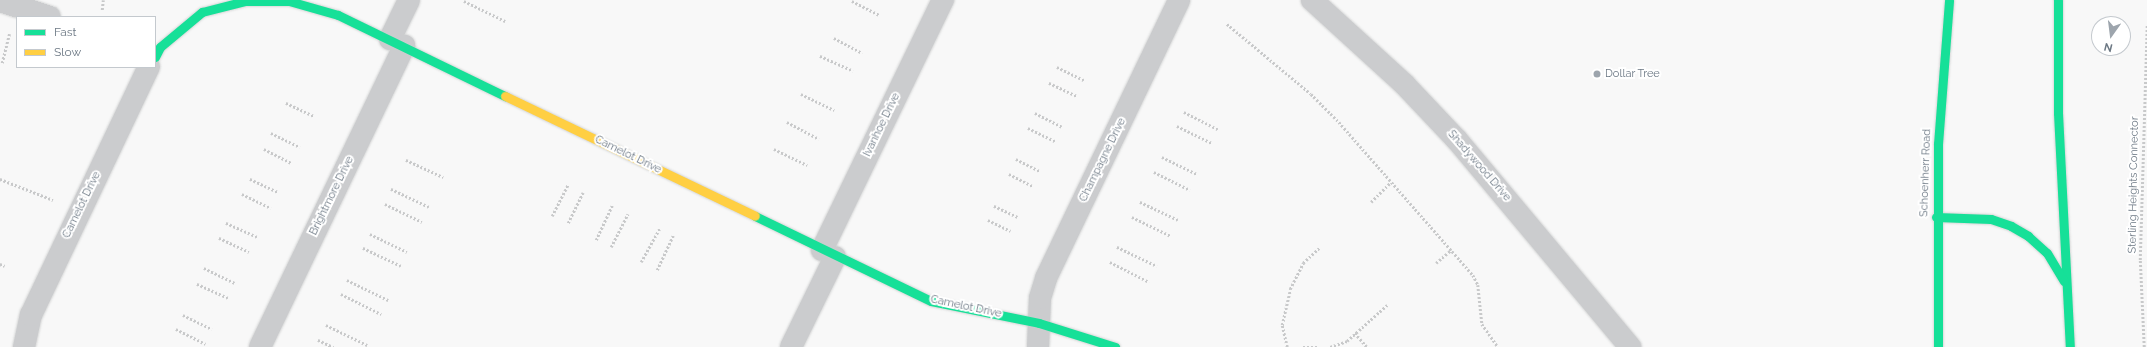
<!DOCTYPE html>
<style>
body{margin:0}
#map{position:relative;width:2147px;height:347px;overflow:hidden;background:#f8f8f8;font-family:Raleway,sans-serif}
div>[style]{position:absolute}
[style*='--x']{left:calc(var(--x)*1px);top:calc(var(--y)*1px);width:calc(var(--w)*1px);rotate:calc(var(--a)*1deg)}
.path>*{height:2.5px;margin-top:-1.25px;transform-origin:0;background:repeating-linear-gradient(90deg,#c8c9ca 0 2px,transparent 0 4px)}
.roads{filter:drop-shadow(0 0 1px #d4d5d5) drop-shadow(0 0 1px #d4d5d5)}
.street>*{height:22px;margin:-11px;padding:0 11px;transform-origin:11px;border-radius:11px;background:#cbccce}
.fast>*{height:9px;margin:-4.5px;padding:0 4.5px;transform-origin:4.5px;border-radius:4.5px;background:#16e098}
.slow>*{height:9px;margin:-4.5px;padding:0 4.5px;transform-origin:4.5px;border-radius:4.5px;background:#ffcf43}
.dots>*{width:11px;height:11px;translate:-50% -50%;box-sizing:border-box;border:2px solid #fff;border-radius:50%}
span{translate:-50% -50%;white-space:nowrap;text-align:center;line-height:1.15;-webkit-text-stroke:4px #fff;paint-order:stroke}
.poi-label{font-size:11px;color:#6c7884}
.left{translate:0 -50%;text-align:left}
.street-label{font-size:11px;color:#6c7884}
.legend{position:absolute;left:16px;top:16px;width:140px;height:52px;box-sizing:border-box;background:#fff;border:1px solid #c4c9ce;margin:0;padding:5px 7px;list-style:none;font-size:12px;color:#6c7884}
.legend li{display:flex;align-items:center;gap:8px;height:20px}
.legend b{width:20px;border:1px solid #c4c9ce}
.north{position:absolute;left:2091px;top:16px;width:40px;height:40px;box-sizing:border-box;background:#fff;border:1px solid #c4c9ce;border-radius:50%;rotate:194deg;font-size:11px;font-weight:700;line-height:16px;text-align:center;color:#6c7884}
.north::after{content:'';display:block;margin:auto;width:14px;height:18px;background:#9da5ad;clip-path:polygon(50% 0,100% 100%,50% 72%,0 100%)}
</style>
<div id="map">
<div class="path">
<i style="--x:464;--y:1;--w:46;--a:26"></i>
<i style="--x:852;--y:1;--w:31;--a:27"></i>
<i style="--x:102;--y:10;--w:10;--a:-84"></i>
<i style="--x:1227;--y:24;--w:109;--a:39.8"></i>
<i style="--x:1311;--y:94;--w:40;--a:45"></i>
<i style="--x:1339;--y:122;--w:203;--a:48.8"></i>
<i style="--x:1473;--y:275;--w:11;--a:63"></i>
<i style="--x:1478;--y:285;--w:39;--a:84"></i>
<i style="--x:1482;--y:324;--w:28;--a:55"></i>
<i style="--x:834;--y:38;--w:32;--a:28"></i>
<i style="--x:820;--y:56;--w:36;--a:24"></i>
<i style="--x:2;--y:63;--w:30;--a:-76"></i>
<i style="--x:1057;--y:67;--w:30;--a:26"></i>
<i style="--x:1049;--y:83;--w:31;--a:25"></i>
<i style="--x:801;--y:94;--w:37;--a:26"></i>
<i style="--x:286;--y:103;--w:31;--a:25"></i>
<i style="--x:1184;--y:112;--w:38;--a:27"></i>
<i style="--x:1035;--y:113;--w:30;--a:27"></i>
<i style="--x:787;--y:122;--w:36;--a:28"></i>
<i style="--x:1177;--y:126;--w:39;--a:26"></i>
<i style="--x:1028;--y:128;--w:30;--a:26"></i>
<i style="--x:271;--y:133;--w:32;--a:26"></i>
<i style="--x:264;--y:149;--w:31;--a:27"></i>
<i style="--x:774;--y:149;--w:37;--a:26"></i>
<i style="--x:1162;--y:157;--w:39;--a:26"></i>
<i style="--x:1016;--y:159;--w:27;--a:27"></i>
<i style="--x:406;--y:160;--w:41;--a:24.7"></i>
<i style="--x:1154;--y:172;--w:40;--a:26.6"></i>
<i style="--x:1009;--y:174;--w:27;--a:27"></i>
<i style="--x:0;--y:179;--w:57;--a:21.6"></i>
<i style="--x:250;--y:179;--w:31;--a:25"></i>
<i style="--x:391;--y:189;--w:42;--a:25.3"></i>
<i style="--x:242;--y:194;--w:32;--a:26"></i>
<i style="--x:1140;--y:202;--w:42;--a:25.3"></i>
<i style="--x:1371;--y:202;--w:28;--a:-45"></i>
<i style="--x:385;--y:204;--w:41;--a:25.9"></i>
<i style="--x:994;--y:206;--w:26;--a:25"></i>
<i style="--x:552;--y:216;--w:35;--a:-63"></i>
<i style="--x:1132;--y:217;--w:43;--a:26"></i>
<i style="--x:988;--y:220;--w:25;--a:26"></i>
<i style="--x:226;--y:223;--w:34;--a:24"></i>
<i style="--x:568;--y:223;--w:34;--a:-64"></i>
<i style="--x:370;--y:234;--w:41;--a:25.9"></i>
<i style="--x:219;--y:238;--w:33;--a:25"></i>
<i style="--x:596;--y:240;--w:38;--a:-65"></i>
<i style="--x:611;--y:247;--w:37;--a:-63"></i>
<i style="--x:1117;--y:247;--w:44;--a:25.4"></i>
<i style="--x:363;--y:248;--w:42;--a:25.3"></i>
<i style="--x:641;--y:262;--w:38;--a:-61"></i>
<i style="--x:1110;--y:262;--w:44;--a:27.1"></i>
<i style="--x:1436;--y:263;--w:20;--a:-41"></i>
<i style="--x:0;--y:264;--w:5;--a:22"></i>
<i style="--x:204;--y:268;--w:34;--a:26"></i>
<i style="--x:657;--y:270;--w:38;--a:-65"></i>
<i style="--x:347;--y:280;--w:46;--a:26"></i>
<i style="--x:197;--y:284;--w:34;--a:24"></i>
<i style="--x:341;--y:294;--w:45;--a:26.6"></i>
<i style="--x:183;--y:315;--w:32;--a:26"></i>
<i style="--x:326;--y:325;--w:46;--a:26"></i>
<i style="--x:176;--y:329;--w:33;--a:27"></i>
<i style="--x:1355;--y:333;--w:18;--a:49"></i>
<i style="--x:318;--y:340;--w:17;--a:25"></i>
<i style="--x:1287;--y:347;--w:23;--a:-103"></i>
<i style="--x:1282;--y:325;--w:37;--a:-77"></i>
<i style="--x:1290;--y:289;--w:29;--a:-63"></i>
<i style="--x:1303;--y:263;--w:23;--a:-43"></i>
<i style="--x:1303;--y:347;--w:16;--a:0"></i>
<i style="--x:1330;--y:347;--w:18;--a:-19"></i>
<i style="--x:1347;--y:341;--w:54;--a:-42"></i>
<i style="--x:2144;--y:347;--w:87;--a:-92.6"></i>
<i style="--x:2140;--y:260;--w:236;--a:-88.3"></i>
</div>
<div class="roads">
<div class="street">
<i style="--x:1312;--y:0;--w:126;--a:42.4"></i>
<i style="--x:1405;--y:85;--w:76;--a:46.6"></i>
<i style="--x:1457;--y:140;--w:270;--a:50.1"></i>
<i style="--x:0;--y:1;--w:52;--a:17.7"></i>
<i style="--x:390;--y:39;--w:43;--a:-64"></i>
<i style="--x:822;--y:250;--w:278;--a:-64.2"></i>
<i style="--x:24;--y:347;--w:33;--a:-78"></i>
<i style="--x:31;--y:315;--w:275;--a:-64.6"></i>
<i style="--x:260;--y:347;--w:334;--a:-64.4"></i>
<i style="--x:791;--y:347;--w:100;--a:-63.9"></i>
<i style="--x:1038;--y:347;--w:49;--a:-87.7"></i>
<i style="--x:1040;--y:298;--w:21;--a:-73"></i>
<i style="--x:1046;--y:278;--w:308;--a:-64.4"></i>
</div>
<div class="fast">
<i style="--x:2058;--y:0;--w:113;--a:90"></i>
<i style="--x:2058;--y:113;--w:234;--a:87.1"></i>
<i style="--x:155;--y:57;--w:11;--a:-63"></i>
<i style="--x:160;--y:47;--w:55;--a:-39.8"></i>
<i style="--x:202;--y:12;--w:44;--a:-14.3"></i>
<i style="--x:245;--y:1;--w:44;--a:0"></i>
<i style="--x:289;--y:1;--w:51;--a:15.9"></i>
<i style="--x:338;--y:15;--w:186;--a:25.9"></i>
<i style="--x:755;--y:216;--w:195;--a:25.8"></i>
<i style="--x:931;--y:301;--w:110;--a:11.5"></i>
<i style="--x:1039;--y:323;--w:80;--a:17.5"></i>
<i style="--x:1936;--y:217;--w:55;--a:2.1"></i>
<i style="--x:1991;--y:219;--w:21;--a:19"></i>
<i style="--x:2011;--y:226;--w:20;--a:30"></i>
<i style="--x:2028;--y:236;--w:25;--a:42"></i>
<i style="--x:2047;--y:253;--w:33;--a:59"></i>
<i style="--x:1938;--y:347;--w:203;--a:-90"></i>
<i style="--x:1938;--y:144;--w:144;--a:-85.6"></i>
</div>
<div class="slow">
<i style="--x:505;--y:96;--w:277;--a:25.6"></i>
</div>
</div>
<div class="dots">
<i style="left:1597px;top:74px;background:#9da5ad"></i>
</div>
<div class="poi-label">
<span class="left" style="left:1605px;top:74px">Dollar Tree</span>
</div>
<div class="street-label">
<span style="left:882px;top:125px;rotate:-64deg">Ivanhoe Drive</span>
<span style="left:628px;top:155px;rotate:26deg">Camelot Drive</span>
<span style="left:1103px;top:160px;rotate:-64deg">Champagne Drive</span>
<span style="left:1479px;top:166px;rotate:49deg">Shadywood Drive</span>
<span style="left:1926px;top:173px;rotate:-88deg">Schoenherr Road</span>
<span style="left:2134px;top:185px;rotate:-89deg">Sterling Heights Connector</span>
<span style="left:332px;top:196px;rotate:-64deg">Brightmore Drive</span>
<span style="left:82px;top:205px;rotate:-64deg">Camelot Drive</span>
<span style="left:966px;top:307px;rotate:12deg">Camelot Drive</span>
</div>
<ul class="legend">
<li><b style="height:5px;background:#16e098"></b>Fast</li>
<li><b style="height:5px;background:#ffcf43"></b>Slow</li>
</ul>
<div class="north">N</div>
</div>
